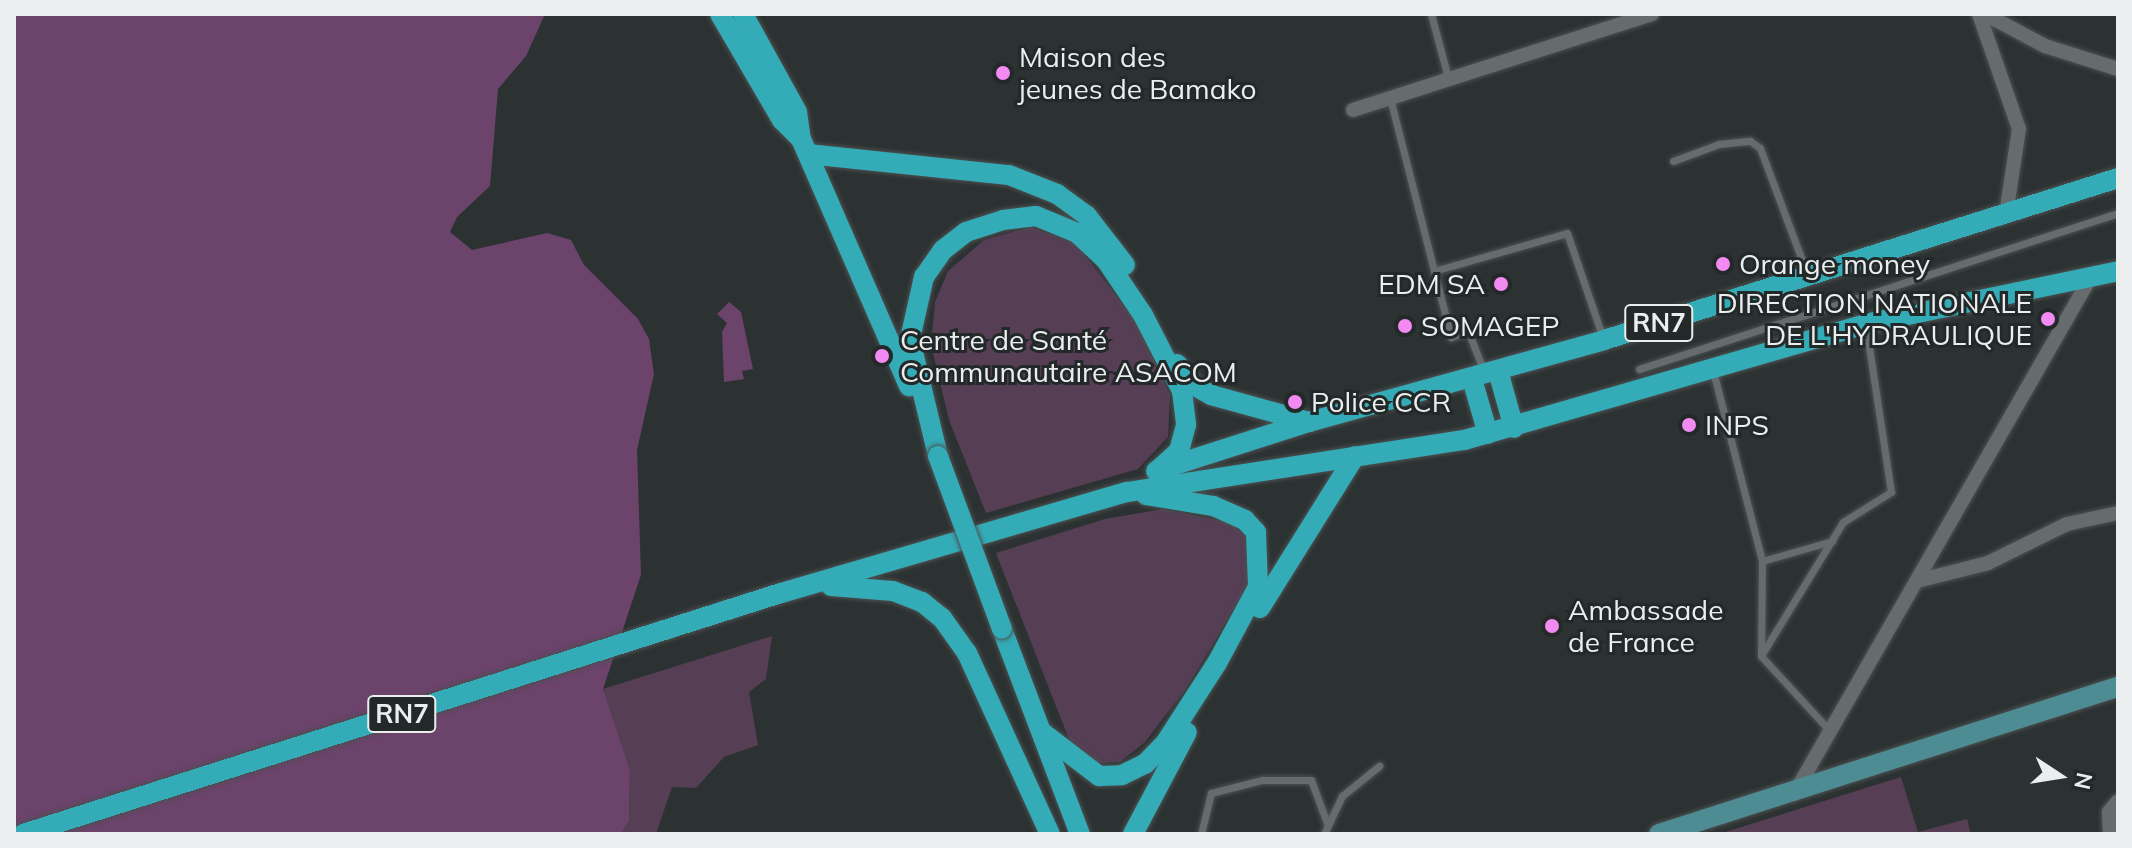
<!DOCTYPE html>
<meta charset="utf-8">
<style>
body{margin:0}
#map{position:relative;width:2132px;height:848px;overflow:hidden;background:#2c3232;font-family:Mulish,sans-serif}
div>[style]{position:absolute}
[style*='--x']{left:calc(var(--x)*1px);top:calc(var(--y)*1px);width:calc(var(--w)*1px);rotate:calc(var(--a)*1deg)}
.green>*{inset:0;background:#563e55}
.water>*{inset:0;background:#6b436b}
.roads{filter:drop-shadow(0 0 2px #4c5051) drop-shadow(0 0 2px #4c5051)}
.lane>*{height:7px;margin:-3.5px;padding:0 3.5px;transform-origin:3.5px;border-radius:3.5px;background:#666c6d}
.street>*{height:14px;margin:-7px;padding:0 7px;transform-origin:7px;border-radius:7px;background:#666c6d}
.secondary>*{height:20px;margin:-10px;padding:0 10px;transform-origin:10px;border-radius:10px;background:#4c8c92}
.primary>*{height:20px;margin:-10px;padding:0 10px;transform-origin:10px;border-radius:10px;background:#33acb7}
.bridges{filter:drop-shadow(0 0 2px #4c5051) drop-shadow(0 0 2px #4c5051)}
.primary-bridge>*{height:20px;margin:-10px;padding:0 10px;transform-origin:10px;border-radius:10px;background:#33acb7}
.dots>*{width:22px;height:22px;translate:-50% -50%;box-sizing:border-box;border:4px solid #232828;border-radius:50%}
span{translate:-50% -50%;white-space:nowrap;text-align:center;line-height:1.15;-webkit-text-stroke:6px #232828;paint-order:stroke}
.shield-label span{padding:2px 6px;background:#232828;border:2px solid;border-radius:6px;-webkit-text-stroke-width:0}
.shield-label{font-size:26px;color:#eaeeee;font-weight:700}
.poi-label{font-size:28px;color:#eaeeee}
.left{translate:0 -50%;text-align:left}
.right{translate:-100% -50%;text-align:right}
.frame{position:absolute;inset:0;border:16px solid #eaeeee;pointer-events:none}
.north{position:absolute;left:2020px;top:736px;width:80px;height:80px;-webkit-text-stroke:6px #232828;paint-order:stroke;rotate:102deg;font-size:22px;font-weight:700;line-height:32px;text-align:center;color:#eaeeee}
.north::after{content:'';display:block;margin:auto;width:28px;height:36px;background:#eaeeee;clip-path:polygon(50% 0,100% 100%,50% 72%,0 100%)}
</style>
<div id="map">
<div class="green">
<i style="clip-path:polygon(1031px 227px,1075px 243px,1135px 320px,1170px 395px,1168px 437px,1138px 469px,986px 513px,949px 420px,931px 344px,935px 302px,948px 271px,984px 240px)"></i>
<i style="clip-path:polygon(1163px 509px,1232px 523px,1250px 540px,1247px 587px,1185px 690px,1145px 742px,1120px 762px,1099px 763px,1072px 747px,996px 553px,1105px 519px)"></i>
<i style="clip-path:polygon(772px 636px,766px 679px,749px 692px,758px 745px,724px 757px,696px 788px,672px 787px,656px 834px,621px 834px,629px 821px,630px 770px,603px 689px)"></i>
<i style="clip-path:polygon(1901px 777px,1918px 832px,1967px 819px,1971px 834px,1719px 834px)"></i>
</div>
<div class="water">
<i style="clip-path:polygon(14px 14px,545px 14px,526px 56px,498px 89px,490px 186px,457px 217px,450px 232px,472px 250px,547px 233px,571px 240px,584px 265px,638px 319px,649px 339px,654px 374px,637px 450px,641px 575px,603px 689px,630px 770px,629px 821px,621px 834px,14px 834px)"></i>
<i style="clip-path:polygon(729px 302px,741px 312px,753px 369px,742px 371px,744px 379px,724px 382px,722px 332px,727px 323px,717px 314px)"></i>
</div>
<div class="roads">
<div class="lane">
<i style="--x:1431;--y:14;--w:69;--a:75"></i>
<i style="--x:1391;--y:102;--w:243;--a:75.7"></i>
<i style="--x:1451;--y:337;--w:18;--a:-19"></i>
<i style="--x:1468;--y:331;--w:41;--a:68.5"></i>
<i style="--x:1673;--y:161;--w:49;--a:-20.3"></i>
<i style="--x:1719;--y:144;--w:31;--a:-6"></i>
<i style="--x:1750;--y:141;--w:12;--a:35"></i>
<i style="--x:1760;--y:148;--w:134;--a:69.5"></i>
<i style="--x:1434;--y:271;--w:138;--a:-15.9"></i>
<i style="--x:1567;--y:233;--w:111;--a:71.1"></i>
<i style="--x:1639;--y:369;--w:504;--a:-18.04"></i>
<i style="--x:1713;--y:371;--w:196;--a:75.5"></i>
<i style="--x:1762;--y:561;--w:95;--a:90.6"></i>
<i style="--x:1761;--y:656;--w:100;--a:47.4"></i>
<i style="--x:1762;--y:561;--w:73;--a:-15.9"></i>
<i style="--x:1762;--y:654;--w:155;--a:-58.5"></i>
<i style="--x:1843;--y:522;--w:57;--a:-32"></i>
<i style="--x:1891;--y:492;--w:168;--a:-98.6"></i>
<i style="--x:1201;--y:834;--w:42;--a:-76.3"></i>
<i style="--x:1211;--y:793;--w:53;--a:-14.3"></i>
<i style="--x:1262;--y:780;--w:49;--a:0"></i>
<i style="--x:1311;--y:780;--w:46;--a:69.6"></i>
<i style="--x:1324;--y:834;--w:42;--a:-64.7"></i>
<i style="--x:1342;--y:796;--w:48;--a:-39"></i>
</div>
<div class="street">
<i style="--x:1979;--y:14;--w:122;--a:70.8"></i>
<i style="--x:2019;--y:129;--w:86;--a:98.7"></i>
<i style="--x:1985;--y:14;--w:68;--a:28.1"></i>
<i style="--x:2045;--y:46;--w:77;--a:17.5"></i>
<i style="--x:1353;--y:110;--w:314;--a:-17.8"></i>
<i style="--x:1917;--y:581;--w:73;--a:-14.2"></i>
<i style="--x:1988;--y:563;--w:88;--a:-26.3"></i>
<i style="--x:2067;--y:524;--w:52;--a:-12.2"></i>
<i style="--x:1794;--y:794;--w:598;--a:-60.14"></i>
<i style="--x:2110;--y:834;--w:22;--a:-93"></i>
<i style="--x:2109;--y:812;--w:14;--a:-51"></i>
</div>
<div class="secondary">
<i style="--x:1659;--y:834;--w:482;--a:-17.8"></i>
</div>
<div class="primary">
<i style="--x:720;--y:14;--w:123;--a:59.7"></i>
<i style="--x:782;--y:120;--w:27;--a:45"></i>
<i style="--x:743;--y:14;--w:112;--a:61.1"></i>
<i style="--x:797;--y:112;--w:27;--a:82"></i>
<i style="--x:801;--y:139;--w:270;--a:66.4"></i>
<i style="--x:808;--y:154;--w:202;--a:6"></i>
<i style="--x:1009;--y:175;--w:52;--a:21.6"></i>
<i style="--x:1057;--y:194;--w:37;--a:36"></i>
<i style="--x:1087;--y:216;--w:62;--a:52.2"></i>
<i style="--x:1177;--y:364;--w:28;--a:51"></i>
<i style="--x:1195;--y:386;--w:18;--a:29"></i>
<i style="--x:1211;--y:395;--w:102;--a:15.4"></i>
<i style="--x:1498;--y:371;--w:59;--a:74.3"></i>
<i style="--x:1472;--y:379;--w:57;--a:73.8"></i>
<i style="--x:938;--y:456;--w:120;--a:-103.5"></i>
<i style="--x:910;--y:339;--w:64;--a:-77.3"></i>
<i style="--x:924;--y:277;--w:33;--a:-55"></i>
<i style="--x:943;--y:250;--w:29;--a:-38"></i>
<i style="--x:966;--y:232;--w:39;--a:-18"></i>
<i style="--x:1003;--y:220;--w:33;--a:-7"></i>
<i style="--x:1036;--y:216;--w:44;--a:22.5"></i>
<i style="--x:1077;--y:233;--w:40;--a:43"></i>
<i style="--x:1106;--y:260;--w:66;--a:56.1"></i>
<i style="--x:1143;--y:315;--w:85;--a:62.8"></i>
<i style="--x:1182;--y:391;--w:34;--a:83"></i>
<i style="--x:1186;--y:425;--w:27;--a:105"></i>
<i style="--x:1179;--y:451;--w:27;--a:138"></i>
<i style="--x:1156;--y:471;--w:161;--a:-17.8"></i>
<i style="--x:1309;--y:422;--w:306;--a:-15.5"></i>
<i style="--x:1604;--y:340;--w:539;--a:-17.49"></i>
<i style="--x:831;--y:586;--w:62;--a:4.6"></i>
<i style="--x:893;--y:591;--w:31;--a:21"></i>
<i style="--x:922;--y:602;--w:26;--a:39"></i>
<i style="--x:942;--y:618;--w:43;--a:54.5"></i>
<i style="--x:967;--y:653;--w:199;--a:65.4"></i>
<i style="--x:1260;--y:608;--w:179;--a:-58"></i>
<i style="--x:1002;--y:629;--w:219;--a:69.2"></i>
<i style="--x:1043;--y:733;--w:71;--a:37.5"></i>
<i style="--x:1099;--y:776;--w:23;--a:-2"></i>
<i style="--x:1122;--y:775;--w:25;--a:-26"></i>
<i style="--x:1145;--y:764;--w:30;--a:-46"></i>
<i style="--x:1166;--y:742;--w:94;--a:-57.2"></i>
<i style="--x:1217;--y:663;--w:86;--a:-61.7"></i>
<i style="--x:1258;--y:587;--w:55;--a:-92.1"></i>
<i style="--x:1256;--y:532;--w:16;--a:-133"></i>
<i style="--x:1245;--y:520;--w:35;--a:-156"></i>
<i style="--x:1213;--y:506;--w:68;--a:-170.7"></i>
<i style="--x:23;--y:834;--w:795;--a:-17.64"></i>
<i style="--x:781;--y:593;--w:360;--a:-16.3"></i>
<i style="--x:1127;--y:492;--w:341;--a:-8.8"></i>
<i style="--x:1464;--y:440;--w:417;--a:-16.1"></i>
<i style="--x:1865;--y:324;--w:258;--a:-11.8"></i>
<i style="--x:1133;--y:834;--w:115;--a:-62.1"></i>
</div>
</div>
<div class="bridges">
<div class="primary-bridge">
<i style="--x:938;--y:456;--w:184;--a:69.7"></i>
</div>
</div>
<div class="dots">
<i style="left:1003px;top:73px;background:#f38af2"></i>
<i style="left:1723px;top:264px;background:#f38af2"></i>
<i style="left:1501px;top:284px;background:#f38af2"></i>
<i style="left:2048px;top:319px;background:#f38af2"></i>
<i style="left:1405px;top:326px;background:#f38af2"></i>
<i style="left:882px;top:356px;background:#f38af2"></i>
<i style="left:1295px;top:402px;background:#f38af2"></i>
<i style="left:1689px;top:425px;background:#f38af2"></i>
<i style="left:1552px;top:626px;background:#f38af2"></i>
</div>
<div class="shield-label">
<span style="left:1659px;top:323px">RN7</span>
<span style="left:402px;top:714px">RN7</span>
</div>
<div class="poi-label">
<span class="left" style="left:1019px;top:73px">Maison des<br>jeunes de Bamako</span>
<span class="left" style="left:1739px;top:264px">Orange money</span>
<span class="right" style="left:1485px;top:284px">EDM SA</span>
<span class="right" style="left:2032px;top:319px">DIRECTION NATIONALE<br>DE L'HYDRAULIQUE</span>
<span class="left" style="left:1421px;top:326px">SOMAGEP</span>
<span class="left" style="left:900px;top:356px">Centre de Santé<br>Communautaire ASACOM</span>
<span class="left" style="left:1311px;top:402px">Police CCR</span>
<span class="left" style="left:1705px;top:425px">INPS</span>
<span class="left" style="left:1568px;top:626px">Ambassade<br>de France</span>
</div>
<div class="frame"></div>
<div class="north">N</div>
</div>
